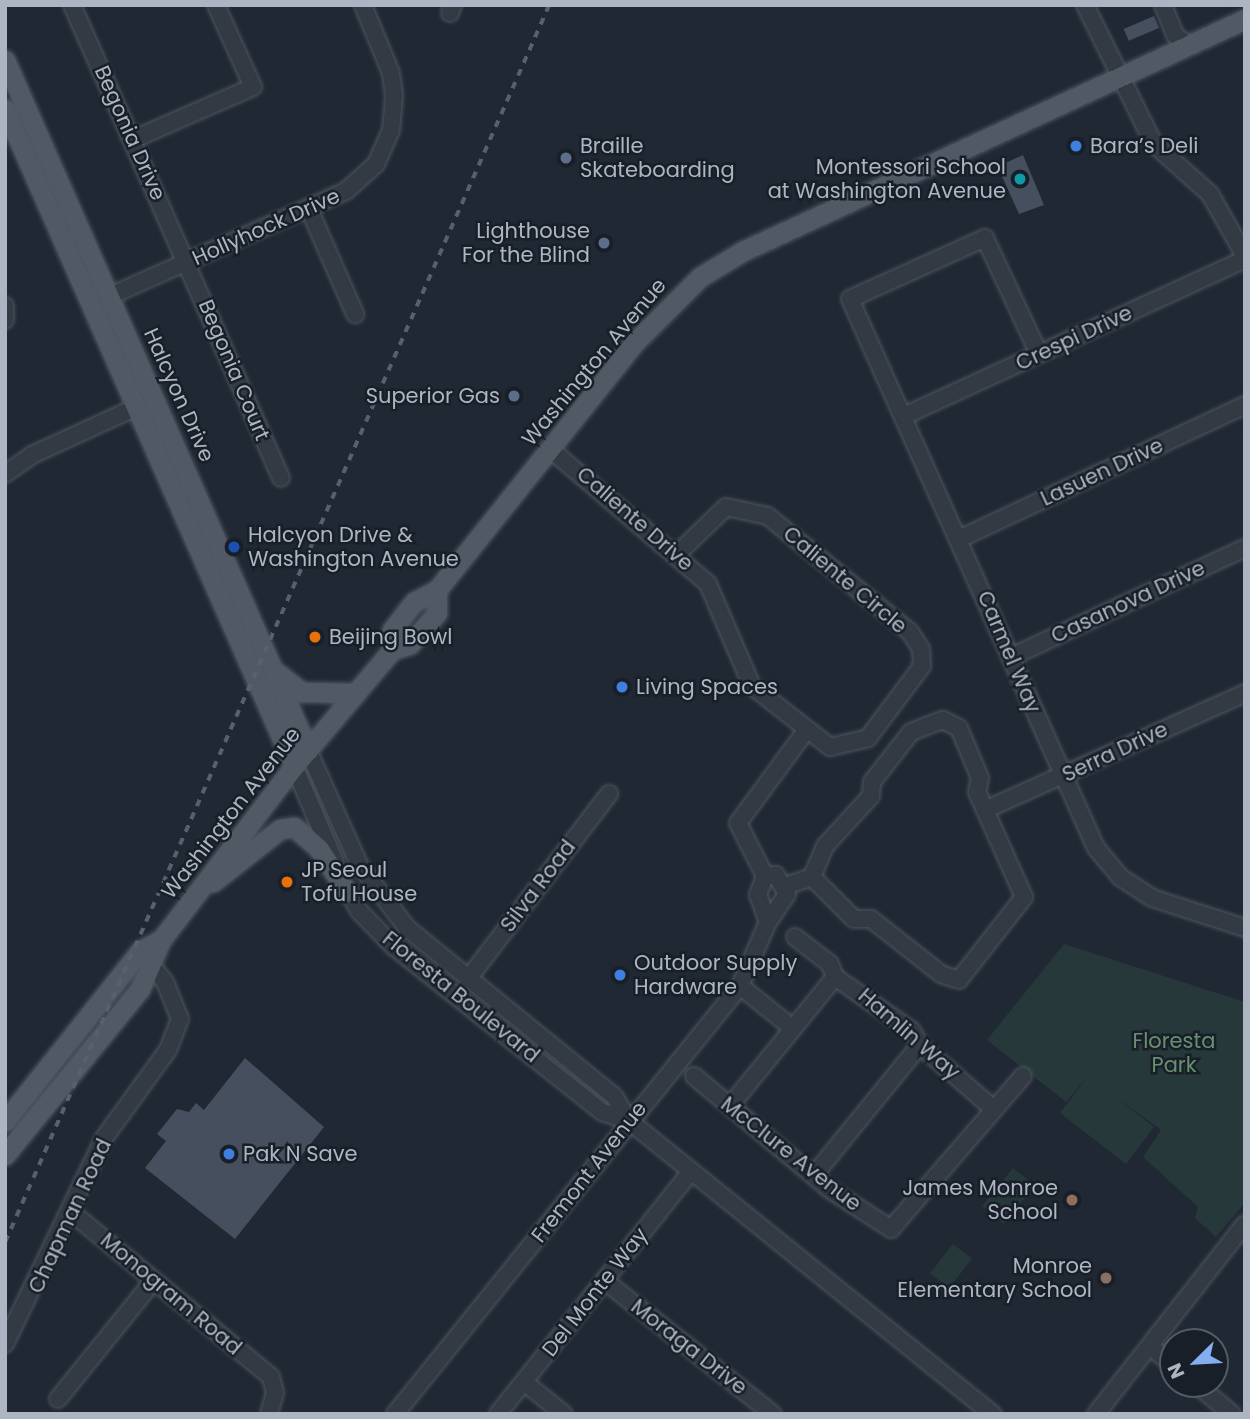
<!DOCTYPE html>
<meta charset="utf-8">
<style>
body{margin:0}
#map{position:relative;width:1250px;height:1419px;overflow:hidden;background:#202833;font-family:Poppins,sans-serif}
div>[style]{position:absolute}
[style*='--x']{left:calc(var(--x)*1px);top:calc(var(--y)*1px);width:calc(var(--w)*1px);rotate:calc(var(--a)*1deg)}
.green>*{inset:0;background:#263839;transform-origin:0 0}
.building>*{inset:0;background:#464f5d;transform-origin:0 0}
.roads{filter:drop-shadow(0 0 2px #4e5560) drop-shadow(0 0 2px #4e5560)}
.minor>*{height:16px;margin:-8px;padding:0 8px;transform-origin:8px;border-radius:8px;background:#333a44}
.major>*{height:19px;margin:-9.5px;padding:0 9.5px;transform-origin:9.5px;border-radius:9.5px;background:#515965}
.rail>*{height:3.5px;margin-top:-1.75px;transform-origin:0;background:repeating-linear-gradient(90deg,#57606d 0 7px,transparent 0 14px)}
.dots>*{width:19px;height:19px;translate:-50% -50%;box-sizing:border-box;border:4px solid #191f29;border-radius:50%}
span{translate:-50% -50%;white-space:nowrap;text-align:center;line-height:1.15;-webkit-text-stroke:5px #191f29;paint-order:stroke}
.street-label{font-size:21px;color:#adb5c2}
.poi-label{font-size:21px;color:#adb5c2}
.left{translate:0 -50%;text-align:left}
.right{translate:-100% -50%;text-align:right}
.park-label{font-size:21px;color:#679070}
.frame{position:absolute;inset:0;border:7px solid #adb5c2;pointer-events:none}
.north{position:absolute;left:1159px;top:1328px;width:70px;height:70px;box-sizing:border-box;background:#191f29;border:2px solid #545b66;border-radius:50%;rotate:246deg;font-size:19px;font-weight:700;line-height:28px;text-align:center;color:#adb5c2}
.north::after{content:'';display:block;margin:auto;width:24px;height:32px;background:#83aef0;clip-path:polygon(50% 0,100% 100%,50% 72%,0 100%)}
</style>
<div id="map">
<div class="green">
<i style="clip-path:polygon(1064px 944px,1245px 1002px,1245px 1203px,1216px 1237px,1195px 1218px,1198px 1207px,1143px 1157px,1161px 1130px,1116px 1097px,1154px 1127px,1126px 1164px,1060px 1113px,1087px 1077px,1066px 1102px,987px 1040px)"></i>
<i style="left:1013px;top:1168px;width:28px;height:49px;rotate:39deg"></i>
<i style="left:953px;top:1244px;width:24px;height:37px;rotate:38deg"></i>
</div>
<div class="building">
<i style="left:1154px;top:16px;width:13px;height:33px;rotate:67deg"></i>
<i style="clip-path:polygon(1023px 155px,1044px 205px,1019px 214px,1000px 172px,1001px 165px)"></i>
<i style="clip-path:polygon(245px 1058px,324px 1127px,235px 1239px,145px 1168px,166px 1141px,157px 1134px,177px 1109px,189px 1112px,196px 1103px,204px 1110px)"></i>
</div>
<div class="roads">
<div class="minor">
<i style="--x:72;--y:5;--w:517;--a:66.16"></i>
<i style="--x:1085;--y:5;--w:155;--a:63.6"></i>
<i style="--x:1154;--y:144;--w:75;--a:41.8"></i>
<i style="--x:1210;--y:194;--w:71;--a:60.6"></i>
<i style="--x:1163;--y:5;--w:32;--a:68"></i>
<i style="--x:1175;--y:35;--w:16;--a:38"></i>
<i style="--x:450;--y:13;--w:9;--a:-69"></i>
<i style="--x:134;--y:139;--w:130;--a:-23.6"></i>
<i style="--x:253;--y:87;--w:90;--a:-114.3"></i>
<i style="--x:309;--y:209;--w:115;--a:66.3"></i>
<i style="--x:110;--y:296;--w:258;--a:-24"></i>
<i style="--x:346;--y:191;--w:40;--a:-42"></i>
<i style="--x:376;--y:164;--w:36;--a:-66"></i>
<i style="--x:391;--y:131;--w:36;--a:-85"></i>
<i style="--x:394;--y:95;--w:22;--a:-98"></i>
<i style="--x:391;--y:73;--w:74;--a:-112.4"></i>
<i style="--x:5;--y:306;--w:14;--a:90"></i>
<i style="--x:1039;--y:354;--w:128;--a:-115"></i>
<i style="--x:985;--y:238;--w:148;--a:155.7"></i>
<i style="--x:850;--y:299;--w:602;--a:65.86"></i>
<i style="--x:1096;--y:848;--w:38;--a:50"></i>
<i style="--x:1120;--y:877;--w:38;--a:33"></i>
<i style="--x:1152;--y:898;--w:98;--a:17.9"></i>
<i style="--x:904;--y:416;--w:375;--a:-24.7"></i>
<i style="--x:549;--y:448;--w:209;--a:40.5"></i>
<i style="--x:708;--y:584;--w:111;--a:66.7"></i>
<i style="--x:752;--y:686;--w:99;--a:38"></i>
<i style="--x:830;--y:747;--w:39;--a:-13"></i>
<i style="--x:868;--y:738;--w:90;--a:-53.1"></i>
<i style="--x:922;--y:666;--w:17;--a:-93"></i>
<i style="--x:921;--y:649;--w:20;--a:-123"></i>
<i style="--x:910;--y:632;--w:183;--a:-140.8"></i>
<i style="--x:768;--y:516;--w:43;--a:-167.9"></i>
<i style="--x:726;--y:507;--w:66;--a:136.2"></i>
<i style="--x:5;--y:474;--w:33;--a:-35"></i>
<i style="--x:32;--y:455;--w:115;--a:-24.6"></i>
<i style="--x:959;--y:539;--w:316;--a:-25.1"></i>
<i style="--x:1011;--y:657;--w:258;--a:-25"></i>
<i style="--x:308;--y:750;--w:127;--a:65.9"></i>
<i style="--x:360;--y:866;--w:78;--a:52.8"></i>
<i style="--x:407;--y:928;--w:267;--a:39.1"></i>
<i style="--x:614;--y:1096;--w:28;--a:60"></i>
<i style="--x:628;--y:1120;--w:469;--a:38.9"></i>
<i style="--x:294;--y:766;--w:104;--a:66.9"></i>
<i style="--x:985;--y:810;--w:285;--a:-24.2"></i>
<i style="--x:776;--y:875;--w:22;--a:60"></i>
<i style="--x:787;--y:894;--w:34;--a:124"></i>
<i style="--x:768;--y:922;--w:29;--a:-110"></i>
<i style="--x:758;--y:895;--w:20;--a:-70"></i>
<i style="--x:765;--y:876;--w:11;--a:-5"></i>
<i style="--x:765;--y:876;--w:59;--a:-117"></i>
<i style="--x:738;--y:823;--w:113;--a:-53.6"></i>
<i style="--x:343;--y:883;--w:32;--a:60"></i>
<i style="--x:359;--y:911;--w:50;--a:45.8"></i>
<i style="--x:394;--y:947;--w:265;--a:38.4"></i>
<i style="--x:602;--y:1112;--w:27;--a:17"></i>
<i style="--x:785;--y:886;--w:28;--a:-18"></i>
<i style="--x:812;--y:877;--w:34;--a:-67"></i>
<i style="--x:825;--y:846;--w:68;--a:-47.4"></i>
<i style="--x:871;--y:796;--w:14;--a:-86"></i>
<i style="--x:872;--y:782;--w:63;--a:-52"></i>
<i style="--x:911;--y:732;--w:34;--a:-21"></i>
<i style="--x:943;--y:720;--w:18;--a:27"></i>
<i style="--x:959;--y:728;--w:54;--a:67.2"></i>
<i style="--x:980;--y:778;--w:14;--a:102"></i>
<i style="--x:977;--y:792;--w:115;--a:65.9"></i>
<i style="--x:1024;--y:897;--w:105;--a:128.1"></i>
<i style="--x:959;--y:980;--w:19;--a:-162"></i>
<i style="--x:941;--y:974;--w:89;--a:-141.8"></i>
<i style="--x:871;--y:919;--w:17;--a:180"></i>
<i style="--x:854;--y:919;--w:59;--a:-135"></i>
<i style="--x:795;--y:937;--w:44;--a:37.6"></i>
<i style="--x:830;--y:964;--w:14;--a:69"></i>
<i style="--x:835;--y:977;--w:94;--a:35"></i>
<i style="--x:912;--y:1031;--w:16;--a:60"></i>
<i style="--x:920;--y:1045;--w:94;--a:41.1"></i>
<i style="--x:468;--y:979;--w:233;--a:-52.7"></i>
<i style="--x:740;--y:986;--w:65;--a:38.8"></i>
<i style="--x:694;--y:1076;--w:176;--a:39.9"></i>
<i style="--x:829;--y:1189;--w:74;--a:32.8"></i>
<i style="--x:891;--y:1229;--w:202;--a:-49.2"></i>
<i style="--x:730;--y:1106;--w:166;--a:-50.9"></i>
<i style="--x:814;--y:1175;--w:168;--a:-50.8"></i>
<i style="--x:71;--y:1212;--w:259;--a:39.5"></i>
<i style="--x:271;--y:1377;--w:16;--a:76"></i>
<i style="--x:275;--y:1393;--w:22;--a:106"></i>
<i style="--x:605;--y:1281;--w:214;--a:38.4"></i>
<i style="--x:5;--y:1344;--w:229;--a:-64.3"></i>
<i style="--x:104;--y:1138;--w:109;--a:-54"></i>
<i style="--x:168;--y:1050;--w:33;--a:-69"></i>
<i style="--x:180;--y:1019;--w:40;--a:-112"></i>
<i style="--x:165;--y:982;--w:19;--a:-129"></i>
<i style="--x:153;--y:967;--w:12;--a:-166"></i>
<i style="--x:1150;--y:1346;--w:30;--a:40"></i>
<i style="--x:524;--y:1382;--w:51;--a:38.7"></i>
<i style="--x:1196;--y:1384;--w:47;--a:39.8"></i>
<i style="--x:58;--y:1399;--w:153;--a:-51.1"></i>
<i style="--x:395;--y:1414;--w:550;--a:-51.13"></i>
<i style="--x:740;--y:986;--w:70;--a:-66.4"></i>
<i style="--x:498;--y:1414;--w:310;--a:-51.5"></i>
<i style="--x:1096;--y:1414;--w:241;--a:-51.9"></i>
</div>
<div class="major">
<i style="--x:5;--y:60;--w:754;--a:66.29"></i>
<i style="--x:5;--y:109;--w:718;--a:66.26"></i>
<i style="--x:392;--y:650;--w:20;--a:-90"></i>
<i style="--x:392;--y:630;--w:36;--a:-52"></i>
<i style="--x:414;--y:602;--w:26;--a:-28"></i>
<i style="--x:437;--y:590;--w:316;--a:-51.4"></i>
<i style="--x:634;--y:343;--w:93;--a:-45"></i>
<i style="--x:700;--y:277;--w:50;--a:-31.2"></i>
<i style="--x:743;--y:251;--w:553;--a:-24.8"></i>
<i style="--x:276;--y:672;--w:33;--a:38"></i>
<i style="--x:302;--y:692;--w:54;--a:1.1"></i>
<i style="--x:213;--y:882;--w:85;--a:-38.3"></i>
<i style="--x:280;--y:829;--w:14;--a:-8"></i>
<i style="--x:294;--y:827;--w:33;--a:41"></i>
<i style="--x:319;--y:849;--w:51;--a:56.9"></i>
<i style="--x:5;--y:1121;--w:217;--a:-51.5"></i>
<i style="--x:140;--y:951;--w:24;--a:-28"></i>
<i style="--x:5;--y:1155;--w:214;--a:-50.9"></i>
<i style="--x:140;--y:989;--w:53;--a:-66.8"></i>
<i style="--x:161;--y:940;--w:219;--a:-52.6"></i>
<i style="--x:294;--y:766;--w:152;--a:-49.8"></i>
<i style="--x:392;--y:650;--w:19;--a:-18"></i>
<i style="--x:410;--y:644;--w:41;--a:-48.9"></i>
<i style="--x:437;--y:613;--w:23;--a:-90"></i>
</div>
</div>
<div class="rail">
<i style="--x:5;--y:1242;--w:1351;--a:-66.26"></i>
</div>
<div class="dots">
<i style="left:1076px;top:146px;background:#3f7fe0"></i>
<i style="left:566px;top:158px;background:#5c6f8a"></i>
<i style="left:1020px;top:179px;background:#0f9aa8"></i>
<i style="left:604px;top:243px;background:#5c6f8a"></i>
<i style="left:514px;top:396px;background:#5c6f8a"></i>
<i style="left:234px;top:547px;background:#1a4fb4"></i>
<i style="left:315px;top:637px;background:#e8710a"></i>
<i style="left:622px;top:687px;background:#3f7fe0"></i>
<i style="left:287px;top:882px;background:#e8710a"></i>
<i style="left:620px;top:975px;background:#3f7fe0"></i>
<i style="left:229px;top:1154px;background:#3f7fe0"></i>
<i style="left:1072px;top:1200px;background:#8d6e63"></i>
<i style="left:1106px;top:1278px;background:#8d6e63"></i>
</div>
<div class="street-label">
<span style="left:130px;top:133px;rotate:66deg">Begonia Drive</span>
<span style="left:266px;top:227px;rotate:-24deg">Hollyhock Drive</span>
<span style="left:1074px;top:338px;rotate:-25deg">Crespi Drive</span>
<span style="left:594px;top:362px;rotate:-50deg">Washington Avenue</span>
<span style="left:234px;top:370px;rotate:67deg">Begonia Court</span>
<span style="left:179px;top:395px;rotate:66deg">Halcyon Drive</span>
<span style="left:1102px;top:472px;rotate:-25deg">Lasuen Drive</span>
<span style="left:635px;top:519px;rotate:41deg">Caliente Drive</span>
<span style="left:845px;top:580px;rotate:40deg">Caliente Circle</span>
<span style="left:1128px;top:602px;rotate:-25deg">Casanova Drive</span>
<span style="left:1009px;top:652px;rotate:67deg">Carmel Way</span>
<span style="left:1115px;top:752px;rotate:-25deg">Serra Drive</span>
<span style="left:231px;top:813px;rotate:-52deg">Washington Avenue</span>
<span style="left:538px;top:886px;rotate:-53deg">Silva Road</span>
<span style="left:461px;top:997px;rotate:39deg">Floresta Boulevard</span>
<span style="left:909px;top:1034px;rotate:41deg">Hamlin Way</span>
<span style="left:791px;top:1154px;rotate:38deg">McClure Avenue</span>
<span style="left:589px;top:1172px;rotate:-52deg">Fremont Avenue</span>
<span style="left:70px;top:1216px;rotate:-65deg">Chapman Road</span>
<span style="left:595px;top:1292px;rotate:-52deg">Del Monte Way</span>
<span style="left:171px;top:1294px;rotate:40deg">Monogram Road</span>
<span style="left:689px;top:1347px;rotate:38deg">Moraga Drive</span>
</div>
<div class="poi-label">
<span class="left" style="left:580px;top:158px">Braille<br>Skateboarding</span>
<span class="left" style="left:1090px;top:146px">Bara’s Deli</span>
<span class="right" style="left:1006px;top:179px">Montessori School<br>at Washington Avenue</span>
<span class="right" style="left:590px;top:243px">Lighthouse<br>For the Blind</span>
<span class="right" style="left:500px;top:396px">Superior Gas</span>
<span class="left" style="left:248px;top:547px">Halcyon Drive &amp;<br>Washington Avenue</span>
<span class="left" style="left:329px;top:637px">Beijing Bowl</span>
<span class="left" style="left:636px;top:687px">Living Spaces</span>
<span class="left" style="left:301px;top:882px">JP Seoul<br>Tofu House</span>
<span class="left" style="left:634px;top:975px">Outdoor Supply<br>Hardware</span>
<span class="left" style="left:243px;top:1154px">Pak N Save</span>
<span class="right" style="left:1058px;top:1200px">James Monroe<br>School</span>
<span class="right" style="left:1092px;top:1278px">Monroe<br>Elementary School</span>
</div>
<div class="park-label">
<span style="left:1174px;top:1053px">Floresta<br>Park</span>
</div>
<div class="frame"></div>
<div class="north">N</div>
</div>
